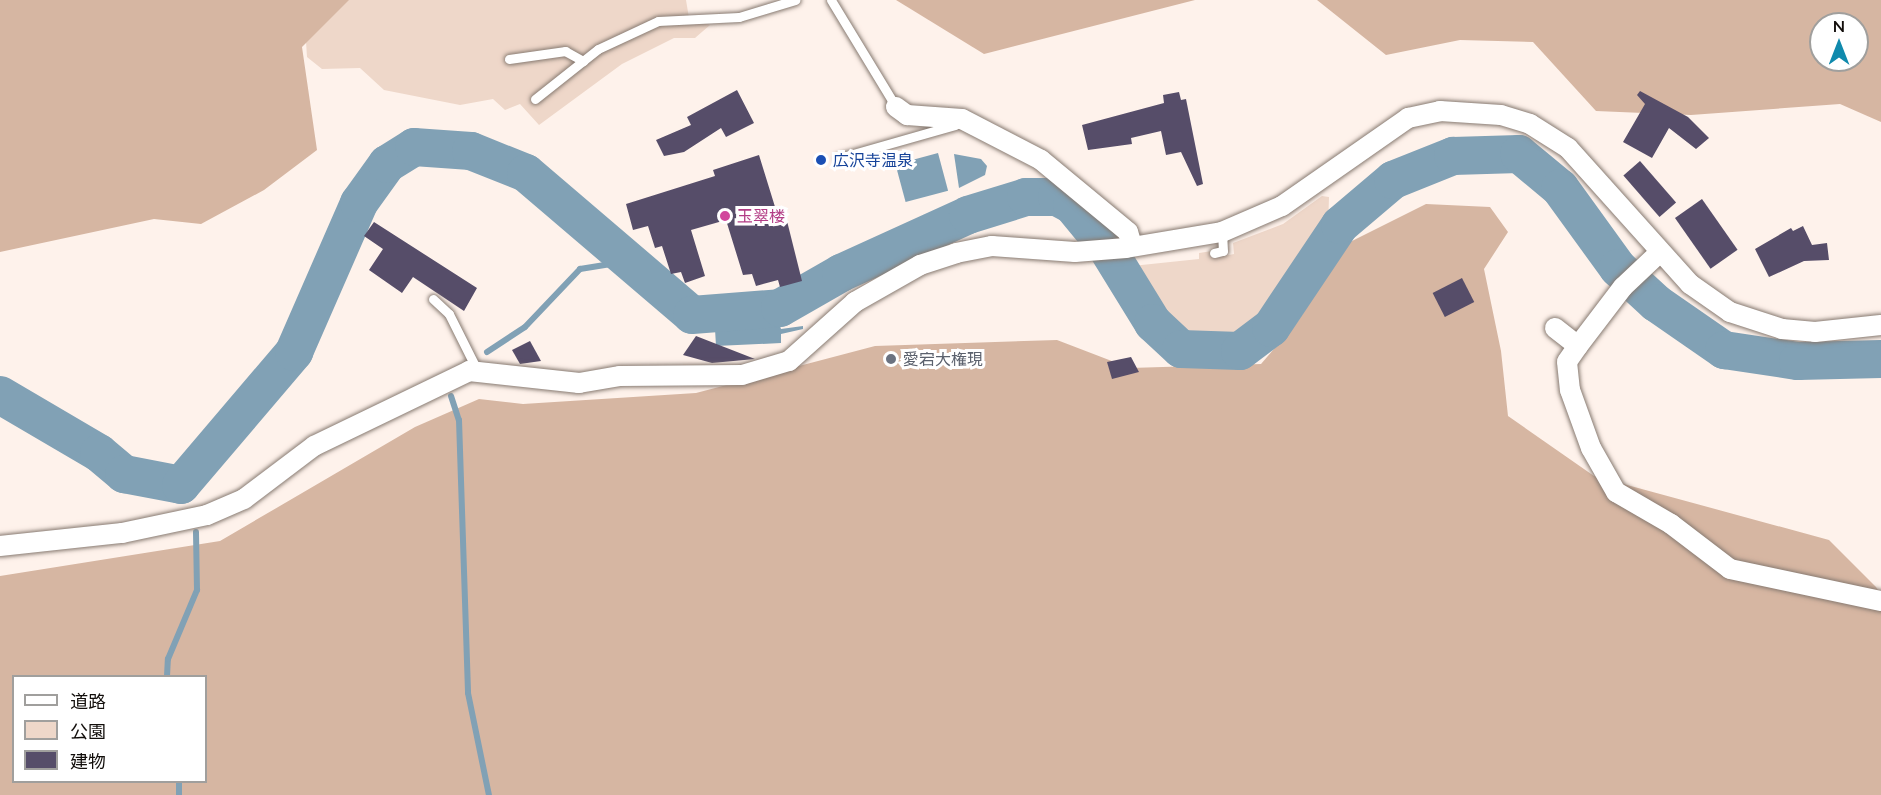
<!DOCTYPE html>
<meta charset="utf-8">
<style>
body{margin:0}
#map{position:relative;width:1881px;height:795px;overflow:hidden;background:#fef2eb;font-family:Lato,"Noto Sans JP",sans-serif}
div>[style]{position:absolute}
[style*='--x']{left:calc(var(--x)*1px);top:calc(var(--y)*1px);width:calc(var(--w)*1px);rotate:calc(var(--a)*1deg)}
.green>*{inset:0;background:#eed7c9}
.forest>*{inset:0;background:#d6b6a2}
.water>*{inset:0;background:#81a1b5;transform-origin:0 0}
.stream>*{height:6px;margin:-3px;padding:0 3px;transform-origin:3px;border-radius:3px;background:#81a1b5}
.river>*{height:38px;margin:-19px;padding:0 19px;transform-origin:19px;border-radius:19px;background:#81a1b5}
.building>*{inset:0;background:#564d69;transform-origin:0 0}
.roads{filter:drop-shadow(0 0 2px #877a71) drop-shadow(0 0 2px #877a71)}
.service>*{height:9px;margin:-4.5px;padding:0 4.5px;transform-origin:4.5px;border-radius:4.5px;background:#fff}
.minor>*{height:20px;margin:-10px;padding:0 10px;transform-origin:10px;border-radius:10px;background:#fff}
.dots>*{width:16px;height:16px;translate:-50% -50%;box-sizing:border-box;border:3px solid #fff;border-radius:50%}
span{translate:-50% -50%;white-space:nowrap;text-align:center;line-height:1.15;-webkit-text-stroke:6px #fff;paint-order:stroke}
.transit-label{font-size:16px;color:#164399}
.left{translate:0 -50%;text-align:left}
.hotel-label{font-size:16px;color:#b23c85}
.worship-label{font-size:16px;color:#5b616d}
.legend{position:absolute;left:12px;top:675px;width:195px;height:108px;box-sizing:border-box;background:#fff;border:2px solid #a09f9d;margin:0;padding:8px 10px;list-style:none;font-size:18px;color:#120e0b}
.legend li{display:flex;align-items:center;gap:12px;height:30px}
.legend b{width:30px;border:2px solid #a09f9d}
.north{position:absolute;left:1809px;top:12px;width:60px;height:60px;box-sizing:border-box;background:#fff;border:2px solid #a09f9d;border-radius:50%;rotate:0deg;font-size:16px;font-weight:700;line-height:24px;text-align:center;color:#120e0b}
.north::after{content:'';display:block;margin:auto;width:21px;height:27px;background:#108aad;clip-path:polygon(50% 0,100% 100%,50% 72%,0 100%)}
</style>
<div id="map">
<div class="green">
<i style="clip-path:polygon(329px 0,686px 0,689px 18px,710px 25px,695px 38px,674px 38px,622px 64px,539px 125px,520px 104px,505px 110px,493px 99px,460px 105px,384px 90px,360px 68px,322px 69px,307px 57px,305px 26px)"></i>
<i style="clip-path:polygon(1322px 196px,1329px 197px,1328px 228px,1291px 277px,1278px 308px,1249px 336px,1170px 331px,1149px 307px,1132px 266px,1199px 259px,1199px 253px,1212px 251px,1214px 258px,1234px 254px,1233px 243px,1283px 224px)"></i>
</div>
<div class="forest">
<i style="clip-path:polygon(0 0,349px 0,302px 47px,317px 150px,264px 190px,201px 224px,154px 219px,0 252px)"></i>
<i style="clip-path:polygon(896px 0,1195px 0,984px 54px)"></i>
<i style="clip-path:polygon(evenodd,1317px 0,1881px 0,1881px 122px,1840px 104px,1691px 115px,1596px 111px,1533px 42px,1460px 40px,1386px 55px,1317px 0,1821px 24px,1857px 24px,1857px 60px,1821px 60px,1821px 24px)"></i>
<i style="clip-path:polygon(evenodd,1426px 204px,1490px 207px,1508px 232px,1484px 269px,1501px 351px,1508px 416px,1594px 476px,1829px 540px,1876px 587px,1881px 595px,1881px 795px,0 795px,0 576px,220px 541px,415px 427px,479px 399px,523px 404px,696px 393px,875px 346px,1057px 340px,1130px 368px,1261px 364px,1298px 321px,1348px 243px,1426px 204px,14px 676px,206px 676px,206px 782px,14px 782px,14px 676px)"></i>
</div>
<div class="water">
<i style="left:938px;top:153px;width:39px;height:44px;rotate:75deg"></i>
<i style="clip-path:polygon(954px 154px,981px 159px,987px 166px,985px 175px,959px 188px)"></i>
<i style="clip-path:polygon(780px 326px,781px 329px,803px 326px,803px 329px,781px 334px,781px 343px,716px 346px,715px 329px)"></i>
</div>
<div class="stream">
<i style="--x:487;--y:352;--w:45;--a:-33.3"></i>
<i style="--x:525;--y:327;--w:80;--a:-46.5"></i>
<i style="--x:580;--y:269;--w:50;--a:-9.3"></i>
<i style="--x:451;--y:396;--w:25;--a:72"></i>
<i style="--x:459;--y:420;--w:273;--a:88.1"></i>
<i style="--x:468;--y:693;--w:104;--a:78.4"></i>
<i style="--x:167;--y:676;--w:17;--a:-87"></i>
<i style="--x:168;--y:659;--w:75;--a:-67.2"></i>
<i style="--x:197;--y:590;--w:58;--a:-91"></i>
<i style="--x:179;--y:795;--w:13;--a:-90"></i>
</div>
<div class="river">
<i style="--x:0;--y:395;--w:115;--a:30.4"></i>
<i style="--x:99;--y:453;--w:33;--a:40"></i>
<i style="--x:124;--y:474;--w:58;--a:10.9"></i>
<i style="--x:181;--y:485;--w:175;--a:-49.6"></i>
<i style="--x:294;--y:352;--w:163;--a:-66.4"></i>
<i style="--x:359;--y:203;--w:48;--a:-54.3"></i>
<i style="--x:387;--y:164;--w:32;--a:-32"></i>
<i style="--x:414;--y:147;--w:57;--a:4"></i>
<i style="--x:471;--y:151;--w:59;--a:21.8"></i>
<i style="--x:526;--y:173;--w:218;--a:40.5"></i>
<i style="--x:692;--y:315;--w:88;--a:-4.5"></i>
<i style="--x:780;--y:308;--w:70;--a:-29.8"></i>
<i style="--x:841;--y:273;--w:140;--a:-24.5"></i>
<i style="--x:968;--y:215;--w:61;--a:-17.2"></i>
<i style="--x:1026;--y:197;--w:31;--a:0"></i>
<i style="--x:1057;--y:197;--w:17;--a:28"></i>
<i style="--x:1072;--y:205;--w:52;--a:50.5"></i>
<i style="--x:1105;--y:245;--w:92;--a:58.4"></i>
<i style="--x:1153;--y:323;--w:38;--a:43"></i>
<i style="--x:1181;--y:349;--w:59;--a:1.9"></i>
<i style="--x:1240;--y:351;--w:39;--a:-37"></i>
<i style="--x:1271;--y:328;--w:124;--a:-56.2"></i>
<i style="--x:1340;--y:225;--w:70;--a:-40.3"></i>
<i style="--x:1393;--y:180;--w:65;--a:-21.8"></i>
<i style="--x:1453;--y:156;--w:66;--a:-1.7"></i>
<i style="--x:1519;--y:154;--w:53;--a:39.7"></i>
<i style="--x:1560;--y:188;--w:99;--a:54.1"></i>
<i style="--x:1618;--y:268;--w:52;--a:42.6"></i>
<i style="--x:1656;--y:303;--w:83;--a:34.7"></i>
<i style="--x:1724;--y:350;--w:75;--a:8.5"></i>
<i style="--x:1798;--y:361;--w:83;--a:-1.4"></i>
</div>
<div class="building">
<i style="clip-path:polygon(737px 90px,754px 123px,726px 137px,721px 128px,684px 152px,664px 156px,656px 140px,691px 125px,687px 117px)"></i>
<i style="clip-path:polygon(1640px 91px,1688px 117px,1709px 138px,1696px 149px,1669px 128px,1652px 158px,1623px 142px,1645px 104px,1637px 95px)"></i>
<i style="clip-path:polygon(1179px 92px,1181px 100px,1186px 99px,1203px 184px,1197px 186px,1181px 152px,1166px 155px,1161px 131px,1131px 138px,1132px 144px,1088px 150px,1082px 125px,1164px 103px,1163px 95px)"></i>
<i style="clip-path:polygon(759px 155px,780px 223px,787px 221px,802px 281px,780px 287px,778px 280px,756px 286px,752px 274px,743px 275px,726px 220px,691px 230px,705px 276px,685px 283px,681px 272px,671px 274px,662px 246px,655px 248px,648px 226px,633px 230px,626px 204px,715px 176px,713px 170px)"></i>
<i style="left:1640px;top:161px;width:55px;height:22px;rotate:49deg"></i>
<i style="left:1702px;top:199px;width:62px;height:33px;rotate:55deg"></i>
<i style="clip-path:polygon(374px 222px,477px 288px,464px 311px,413px 277px,402px 293px,369px 270px,383px 249px,364px 236px)"></i>
<i style="clip-path:polygon(1803px 226px,1812px 245px,1827px 243px,1829px 260px,1804px 261px,1769px 277px,1755px 249px,1791px 228px,1793px 231px)"></i>
<i style="left:1462px;top:278px;width:27px;height:33px;rotate:63deg"></i>
<i style="clip-path:polygon(696px 336px,755px 359px,712px 363px,683px 355px)"></i>
<i style="clip-path:polygon(530px 341px,541px 361px,520px 364px,512px 350px)"></i>
<i style="clip-path:polygon(1131px 357px,1139px 372px,1112px 379px,1107px 362px)"></i>
</div>
<div class="roads">
<div class="service">
<i style="--x:831;--y:0;--w:125;--a:58.7"></i>
<i style="--x:509;--y:59;--w:57;--a:-8.1"></i>
<i style="--x:565;--y:51;--w:21;--a:29"></i>
<i style="--x:535;--y:99;--w:80;--a:-38.4"></i>
<i style="--x:598;--y:49;--w:66;--a:-25"></i>
<i style="--x:658;--y:21;--w:81;--a:-2.8"></i>
<i style="--x:739;--y:17;--w:59;--a:-16.9"></i>
<i style="--x:839;--y:158;--w:121;--a:-15.9"></i>
<i style="--x:1214;--y:253;--w:9;--a:-13"></i>
<i style="--x:1223;--y:251;--w:19;--a:-93"></i>
<i style="--x:433;--y:299;--w:22;--a:43"></i>
<i style="--x:449;--y:314;--w:65;--a:63.4"></i>
</div>
<div class="minor">
<i style="--x:896;--y:107;--w:14;--a:36"></i>
<i style="--x:907;--y:115;--w:55;--a:4.2"></i>
<i style="--x:962;--y:119;--w:89;--a:27.4"></i>
<i style="--x:1041;--y:160;--w:113;--a:39.6"></i>
<i style="--x:1128;--y:232;--w:14;--a:73"></i>
<i style="--x:1555;--y:328;--w:29;--a:38"></i>
<i style="--x:1578;--y:346;--w:74;--a:-52.7"></i>
<i style="--x:1623;--y:287;--w:51;--a:-43.4"></i>
<i style="--x:1578;--y:346;--w:19;--a:125"></i>
<i style="--x:1567;--y:362;--w:28;--a:84"></i>
<i style="--x:1570;--y:390;--w:62;--a:70.1"></i>
<i style="--x:1591;--y:448;--w:51;--a:60.4"></i>
<i style="--x:1616;--y:492;--w:64;--a:30.2"></i>
<i style="--x:1671;--y:524;--w:74;--a:37.3"></i>
<i style="--x:1730;--y:569;--w:154;--a:12"></i>
<i style="--x:0;--y:546;--w:123;--a:-6.1"></i>
<i style="--x:122;--y:533;--w:87;--a:-12"></i>
<i style="--x:207;--y:515;--w:40;--a:-23.4"></i>
<i style="--x:244;--y:499;--w:88;--a:-37.1"></i>
<i style="--x:314;--y:446;--w:172;--a:-25.8"></i>
<i style="--x:469;--y:371;--w:111;--a:6.2"></i>
<i style="--x:579;--y:383;--w:42;--a:-9.7"></i>
<i style="--x:620;--y:376;--w:122;--a:-0.5"></i>
<i style="--x:742;--y:375;--w:49;--a:-16.6"></i>
<i style="--x:789;--y:361;--w:89;--a:-41.8"></i>
<i style="--x:855;--y:302;--w:75;--a:-29.6"></i>
<i style="--x:920;--y:265;--w:38;--a:-18"></i>
<i style="--x:956;--y:253;--w:37;--a:-11"></i>
<i style="--x:992;--y:246;--w:83;--a:4.1"></i>
<i style="--x:1075;--y:252;--w:51;--a:-4.5"></i>
<i style="--x:1126;--y:248;--w:97;--a:-9.5"></i>
<i style="--x:1222;--y:232;--w:65;--a:-23.4"></i>
<i style="--x:1282;--y:206;--w:154;--a:-34.9"></i>
<i style="--x:1408;--y:118;--w:33;--a:-12"></i>
<i style="--x:1440;--y:111;--w:61;--a:3.8"></i>
<i style="--x:1501;--y:115;--w:30;--a:17"></i>
<i style="--x:1530;--y:124;--w:45;--a:32.3"></i>
<i style="--x:1568;--y:148;--w:183;--a:48.1"></i>
<i style="--x:1690;--y:284;--w:49;--a:35"></i>
<i style="--x:1730;--y:312;--w:55;--a:18.1"></i>
<i style="--x:1782;--y:329;--w:33;--a:5"></i>
<i style="--x:1815;--y:332;--w:66;--a:-6.1"></i>
</div>
</div>
<div class="dots">
<i style="left:821px;top:160px;background:#1a4fb4"></i>
<i style="left:725px;top:216px;background:#d1479c"></i>
<i style="left:891px;top:359px;background:#6b7280"></i>
</div>
<div class="transit-label">
<span class="left" style="left:833px;top:160px">広沢寺温泉</span>
</div>
<div class="hotel-label">
<span class="left" style="left:737px;top:216px">玉翠楼</span>
</div>
<div class="worship-label">
<span class="left" style="left:903px;top:359px">愛宕大権現</span>
</div>
<ul class="legend">
<li><b style="height:8px;background:#fff"></b>道路</li>
<li><b style="height:16px;background:#eed7c9"></b>公園</li>
<li><b style="height:16px;background:#564d69"></b>建物</li>
</ul>
<div class="north">N</div>
</div>
